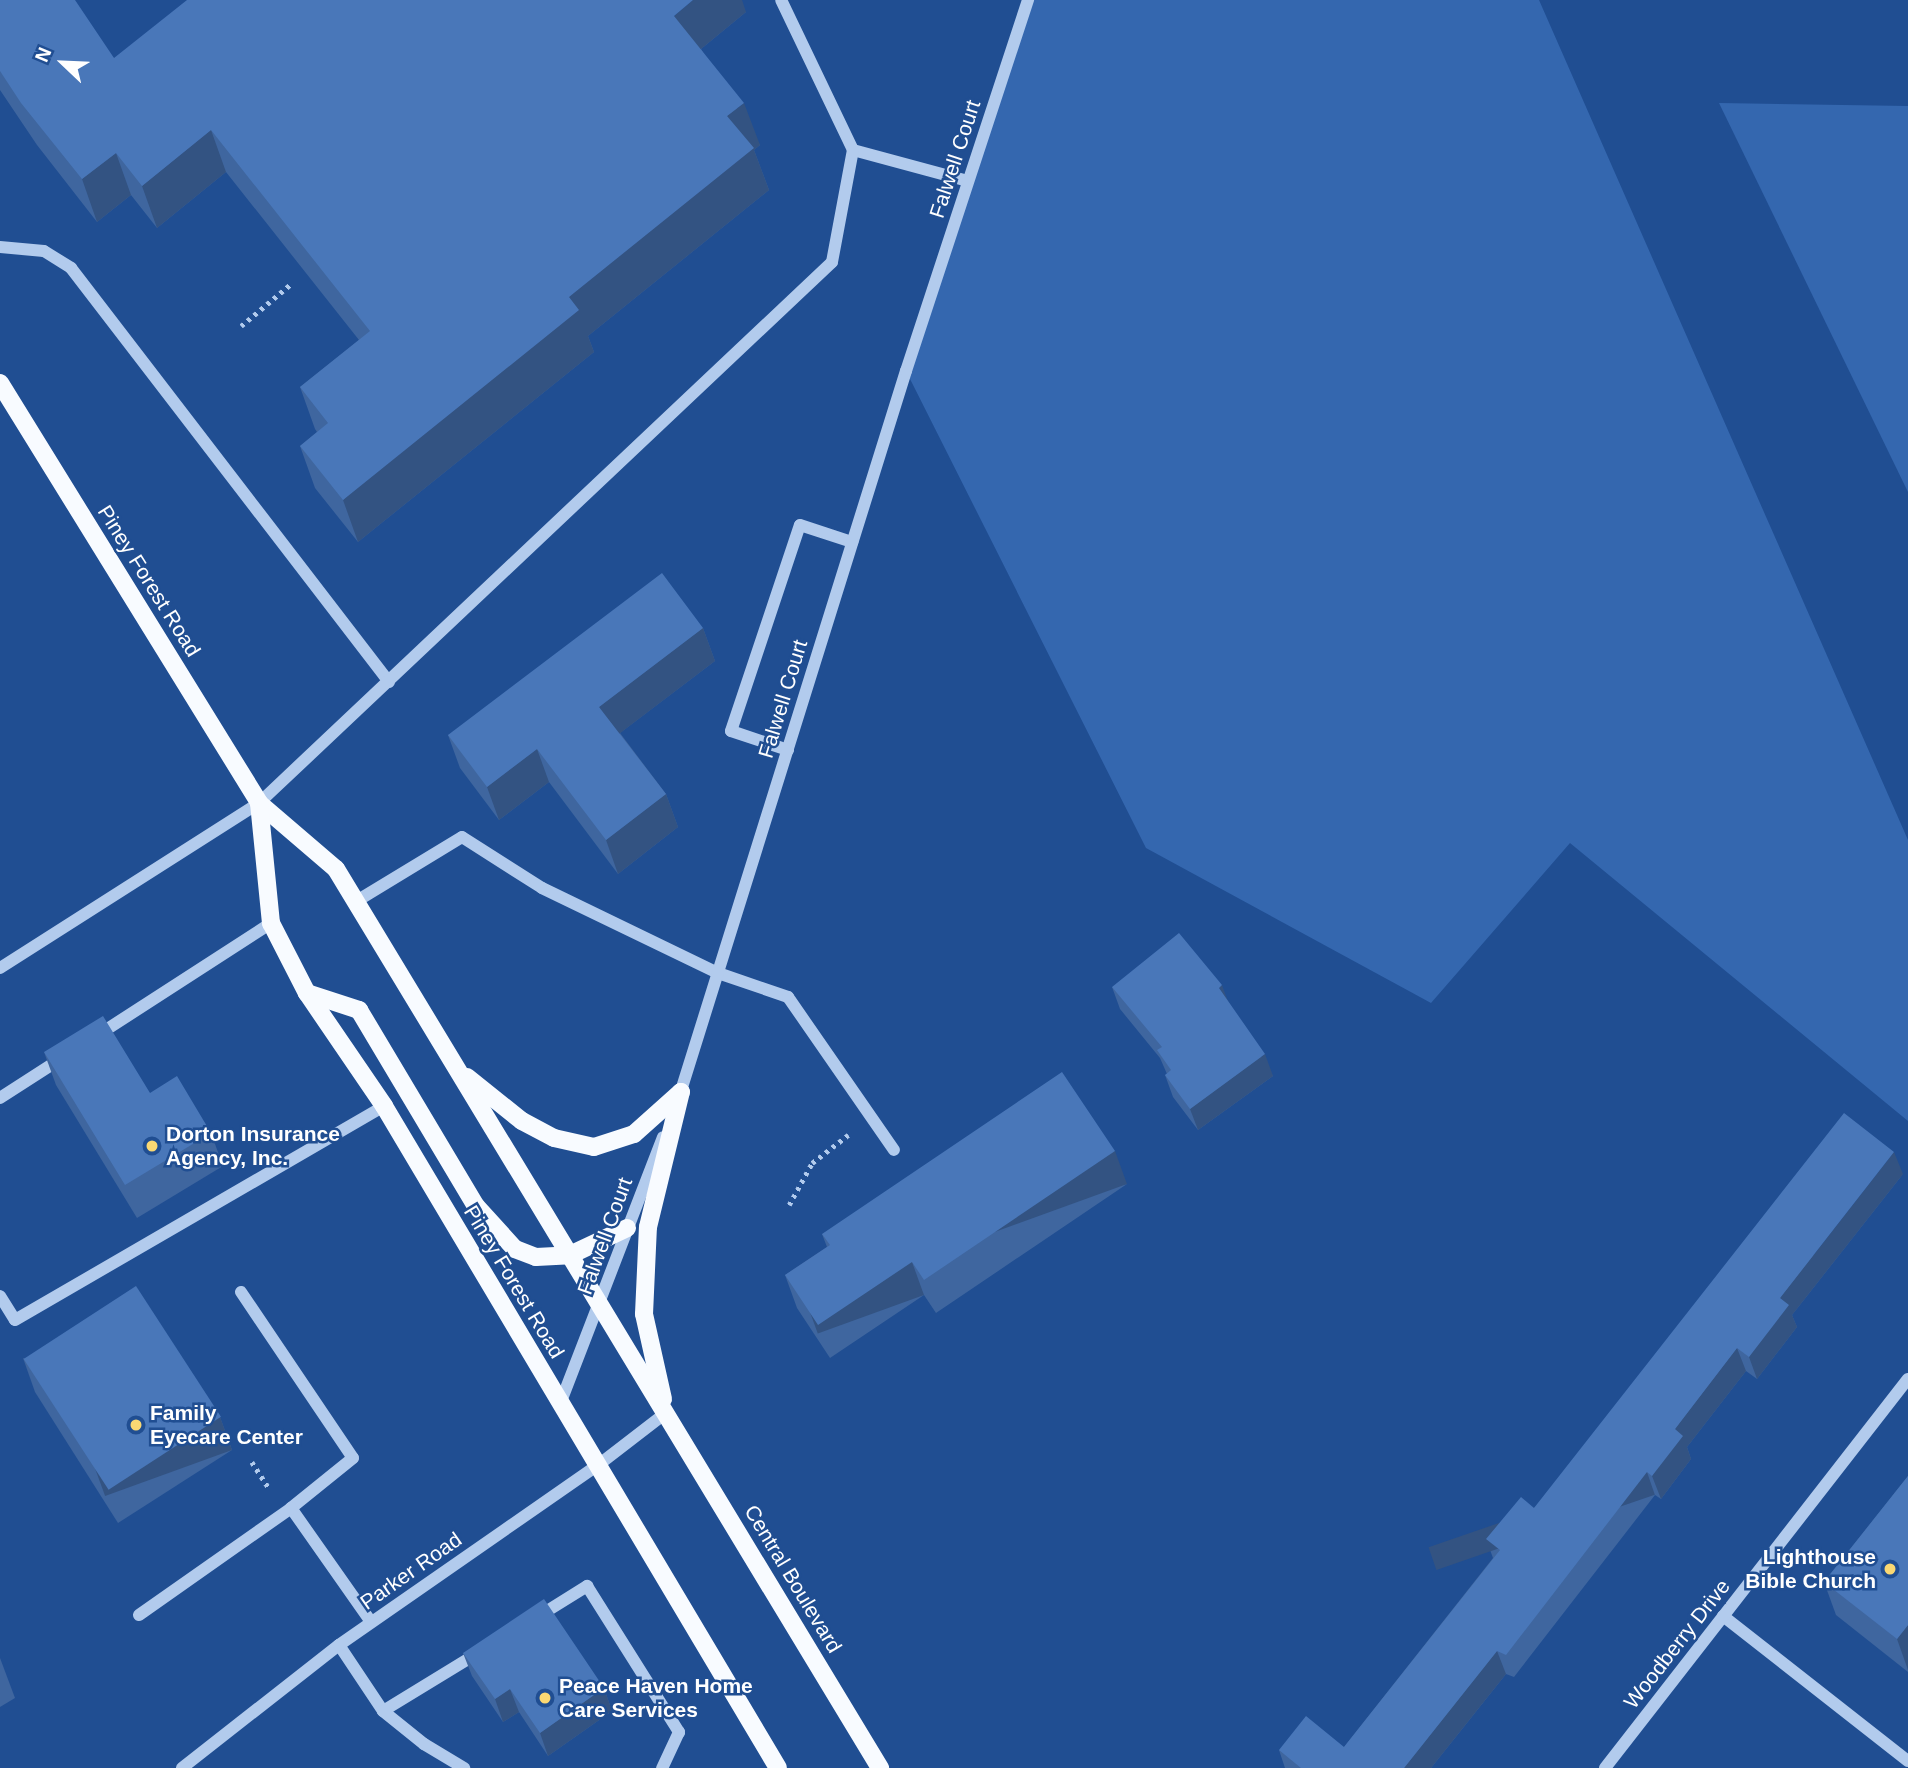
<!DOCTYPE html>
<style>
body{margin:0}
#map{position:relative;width:1908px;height:1768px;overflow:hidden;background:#204e92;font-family:Arial,sans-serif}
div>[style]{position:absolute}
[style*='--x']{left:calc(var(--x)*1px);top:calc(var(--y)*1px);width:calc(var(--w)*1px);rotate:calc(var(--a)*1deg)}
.green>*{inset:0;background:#3467af}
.path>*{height:4.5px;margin-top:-2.25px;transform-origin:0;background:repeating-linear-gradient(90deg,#b2cbed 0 3.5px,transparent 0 8.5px)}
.minor>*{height:12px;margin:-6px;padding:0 6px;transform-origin:6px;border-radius:6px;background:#b2cbed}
.major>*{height:18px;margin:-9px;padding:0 9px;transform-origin:9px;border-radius:9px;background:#f8fbff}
.wall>*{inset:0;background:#3f669f}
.shaded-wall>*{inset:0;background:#335382;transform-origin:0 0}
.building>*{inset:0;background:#4977b9;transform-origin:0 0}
.dots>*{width:19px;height:19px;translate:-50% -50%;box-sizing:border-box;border:4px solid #204e92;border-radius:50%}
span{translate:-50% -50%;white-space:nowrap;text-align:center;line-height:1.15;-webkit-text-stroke:5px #204e92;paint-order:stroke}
.street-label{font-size:21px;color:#fff}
.poi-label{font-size:21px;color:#fff;font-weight:700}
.left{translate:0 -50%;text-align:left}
.right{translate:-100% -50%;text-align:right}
.north{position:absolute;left:28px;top:28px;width:70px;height:70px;-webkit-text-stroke:5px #204e92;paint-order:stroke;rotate:293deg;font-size:19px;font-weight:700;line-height:28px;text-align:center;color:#fff}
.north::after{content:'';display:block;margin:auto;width:24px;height:32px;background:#fff;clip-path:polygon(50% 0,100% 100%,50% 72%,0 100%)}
</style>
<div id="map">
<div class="green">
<i style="clip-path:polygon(1028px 0,1539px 0,1908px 840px,1908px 1121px,1570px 843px,1431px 1003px,1146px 848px,906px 371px)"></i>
<i style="clip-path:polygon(1719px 103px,1908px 106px,1908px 492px)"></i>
</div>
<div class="path">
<i style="--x:241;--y:326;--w:67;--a:-40.1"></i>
<i style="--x:789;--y:1205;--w:48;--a:-61.3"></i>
<i style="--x:812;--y:1163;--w:46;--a:-37.9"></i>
<i style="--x:252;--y:1462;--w:31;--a:57"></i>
</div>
<div class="minor">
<i style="--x:853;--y:150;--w:119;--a:15.1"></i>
<i style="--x:0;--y:247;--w:44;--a:5.2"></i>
<i style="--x:44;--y:251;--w:32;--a:32"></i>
<i style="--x:71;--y:268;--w:522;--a:52.47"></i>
<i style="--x:788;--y:750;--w:60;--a:-161.6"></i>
<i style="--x:731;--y:731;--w:217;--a:-71.5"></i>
<i style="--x:800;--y:525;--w:55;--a:18.1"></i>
<i style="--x:355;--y:902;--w:125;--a:-31.3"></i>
<i style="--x:462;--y:837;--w:95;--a:32.5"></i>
<i style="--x:542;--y:888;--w:195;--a:25.8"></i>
<i style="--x:718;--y:973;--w:74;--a:18.9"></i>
<i style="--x:788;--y:997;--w:186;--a:55.3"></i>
<i style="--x:0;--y:968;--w:307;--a:-32.5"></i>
<i style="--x:259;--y:803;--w:788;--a:-43.35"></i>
<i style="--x:832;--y:262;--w:114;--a:-79.4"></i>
<i style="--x:853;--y:150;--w:166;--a:-115.6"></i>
<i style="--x:98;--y:1035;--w:206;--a:-32.9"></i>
<i style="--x:679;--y:1097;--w:761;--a:-72.64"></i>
<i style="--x:906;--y:371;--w:391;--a:-71.8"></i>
<i style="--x:0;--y:1098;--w:74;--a:-32.8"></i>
<i style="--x:241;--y:1292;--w:200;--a:56"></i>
<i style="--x:353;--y:1458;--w:80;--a:141.1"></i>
<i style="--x:291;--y:1508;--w:139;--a:54.9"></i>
<i style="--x:0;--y:1296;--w:28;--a:58"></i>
<i style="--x:15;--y:1320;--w:427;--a:-30.1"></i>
<i style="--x:560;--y:1404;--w:286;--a:-68.9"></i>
<i style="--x:139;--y:1615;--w:186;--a:-35.1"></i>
<i style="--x:539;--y:1616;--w:57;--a:-32"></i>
<i style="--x:587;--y:1586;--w:173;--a:57.8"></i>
<i style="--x:679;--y:1732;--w:40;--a:115"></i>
<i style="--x:1723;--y:1616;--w:235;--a:38.1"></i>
<i style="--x:339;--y:1645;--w:79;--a:56.3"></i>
<i style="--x:383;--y:1711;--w:53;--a:38.8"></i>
<i style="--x:424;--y:1744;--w:47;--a:31"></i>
<i style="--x:383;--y:1711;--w:111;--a:-31.4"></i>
<i style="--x:182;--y:1768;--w:199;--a:-38.1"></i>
<i style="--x:339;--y:1645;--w:314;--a:-34.8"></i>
<i style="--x:597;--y:1466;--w:88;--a:-37.6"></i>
<i style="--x:1605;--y:1768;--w:493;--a:-52.1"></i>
</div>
<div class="major">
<i style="--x:0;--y:383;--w:493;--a:58.3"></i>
<i style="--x:259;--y:803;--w:101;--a:40.6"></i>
<i style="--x:336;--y:869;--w:1051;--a:58.82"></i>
<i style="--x:259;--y:803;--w:121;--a:84.3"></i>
<i style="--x:271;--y:923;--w:79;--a:62.8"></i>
<i style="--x:307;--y:993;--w:137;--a:55.7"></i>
<i style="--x:384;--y:1106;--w:770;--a:59.24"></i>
<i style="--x:307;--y:993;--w:55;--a:18.1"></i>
<i style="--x:359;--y:1010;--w:228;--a:59.2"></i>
<i style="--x:476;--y:1206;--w:58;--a:47.8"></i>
<i style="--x:515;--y:1249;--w:22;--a:21"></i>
<i style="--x:536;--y:1257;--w:34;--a:-3"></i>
<i style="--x:570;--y:1255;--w:63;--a:-25.3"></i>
<i style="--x:467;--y:1077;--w:70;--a:38.7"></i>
<i style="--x:522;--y:1121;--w:36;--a:28"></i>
<i style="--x:554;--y:1138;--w:41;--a:12.7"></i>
<i style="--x:594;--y:1147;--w:42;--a:-18"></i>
<i style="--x:634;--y:1134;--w:63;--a:-41.8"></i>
<i style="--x:663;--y:1399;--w:87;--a:-102.6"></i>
<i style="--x:644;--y:1314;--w:87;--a:-87.4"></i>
<i style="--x:648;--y:1227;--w:139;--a:-76.3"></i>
</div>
<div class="wall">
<i style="clip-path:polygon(0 0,114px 58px,746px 12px,701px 49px,760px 145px,754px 150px,769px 190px,588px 336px,594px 352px,358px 542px,315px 488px,300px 446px,317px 432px,315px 429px,300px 387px,359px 340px,226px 172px,157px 228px,131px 195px,97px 222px,37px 145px,0 90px)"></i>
<i style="clip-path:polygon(703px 628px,715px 661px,620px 733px,666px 794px,678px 827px,618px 874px,549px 782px,499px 820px,460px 768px,448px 735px)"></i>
<i style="clip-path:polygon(1112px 987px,1229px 1003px,1273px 1076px,1198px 1130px,1173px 1097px,1165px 1075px,1167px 1074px,1160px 1058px,1120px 1009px)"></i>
<i style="clip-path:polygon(44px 1052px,150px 1093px,211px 1133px,223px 1166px,137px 1218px,56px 1085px)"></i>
<i style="clip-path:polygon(1903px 1174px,1792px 1315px,1797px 1327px,1757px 1379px,1746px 1371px,1687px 1447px,1691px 1459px,1661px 1499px,1655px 1495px,1514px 1677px,1506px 1674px,1431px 1768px,1285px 1768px,1279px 1750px,1344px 1747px,1493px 1558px,1486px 1539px,1534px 1508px)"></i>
<i style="clip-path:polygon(1127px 1184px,936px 1313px,924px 1295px,830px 1358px,797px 1308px,785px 1275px,827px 1247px,822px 1234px)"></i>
<i style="clip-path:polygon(23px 1358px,220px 1417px,232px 1450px,118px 1523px,35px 1392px)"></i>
<i style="clip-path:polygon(1908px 1476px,1908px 1672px,1836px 1615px,1824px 1582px)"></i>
<i style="clip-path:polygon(463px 1653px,604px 1688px,612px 1711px,548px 1756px,519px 1712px,503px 1722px,472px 1676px)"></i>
<i style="clip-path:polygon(0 1658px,15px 1698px,0 1707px)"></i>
</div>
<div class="shaded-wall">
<i style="clip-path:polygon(693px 0,742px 0,746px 12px,690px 58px,674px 16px)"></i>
<i style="clip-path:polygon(744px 103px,760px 145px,754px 150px,769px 190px,588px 336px,594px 352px,358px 542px,343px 500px,569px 297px,727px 116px)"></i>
<i style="clip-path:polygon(211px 130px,226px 172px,157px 228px,142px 186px)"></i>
<i style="clip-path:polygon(116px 153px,131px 195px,97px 222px,82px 179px)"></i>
<i style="clip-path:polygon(703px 628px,715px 661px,611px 740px,599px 707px)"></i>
<i style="clip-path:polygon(537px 749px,549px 782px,499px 820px,487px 787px)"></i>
<i style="clip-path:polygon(666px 794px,678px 827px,618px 874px,606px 840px)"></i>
<i style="clip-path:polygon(1222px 985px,1230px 1007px,1219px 988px)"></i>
<i style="clip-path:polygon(1265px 1054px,1273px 1076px,1198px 1130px,1190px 1109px)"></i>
<i style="left:1115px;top:1151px;width:35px;height:230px;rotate:70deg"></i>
<i style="clip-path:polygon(1894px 1152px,1903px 1174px,1792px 1315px,1797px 1327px,1757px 1379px,1749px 1357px,1780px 1298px)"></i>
<i style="left:912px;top:1262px;width:35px;height:113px;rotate:70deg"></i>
<i style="clip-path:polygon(1737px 1348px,1746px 1371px,1687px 1447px,1691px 1459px,1661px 1499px,1652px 1476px,1675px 1429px)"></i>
<i style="left:220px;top:1417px;width:35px;height:135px;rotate:70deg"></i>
<i style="left:1647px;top:1472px;width:24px;height:231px;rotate:71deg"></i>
<i style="clip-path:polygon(1908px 1625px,1908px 1670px,1897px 1639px)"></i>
<i style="clip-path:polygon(1497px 1651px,1506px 1674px,1431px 1768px,1404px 1768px)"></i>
<i style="clip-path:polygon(604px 1688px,612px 1711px,548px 1756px,540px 1733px)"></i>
<i style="clip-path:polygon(510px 1689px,519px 1712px,503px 1722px,495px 1699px)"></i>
</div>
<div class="building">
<i style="clip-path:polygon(0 0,75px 0,114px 58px,187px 0,693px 0,674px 16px,744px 103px,727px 116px,754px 148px,569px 297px,579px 310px,343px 500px,300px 446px,328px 423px,300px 387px,370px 331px,211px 130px,142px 186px,116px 153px,82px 179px,21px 103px,0 71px)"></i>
<i style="clip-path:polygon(662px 573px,703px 628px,599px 707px,666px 794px,606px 840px,537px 749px,487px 787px,448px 735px)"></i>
<i style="clip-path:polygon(1179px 933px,1222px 985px,1219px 988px,1265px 1054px,1190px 1109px,1165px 1075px,1171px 1070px,1157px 1050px,1162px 1047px,1112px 987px)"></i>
<i style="clip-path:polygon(103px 1016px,150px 1093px,177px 1076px,211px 1133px,125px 1185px,44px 1052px)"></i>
<i style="clip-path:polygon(1062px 1072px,1115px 1151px,924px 1280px,912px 1262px,818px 1325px,785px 1275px,830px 1245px,822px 1234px)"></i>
<i style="clip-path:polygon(1844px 1113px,1894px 1152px,1780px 1298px,1789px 1305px,1749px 1357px,1737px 1348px,1675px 1429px,1683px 1436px,1652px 1476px,1647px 1472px,1506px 1655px,1497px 1651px,1404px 1768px,1301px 1768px,1279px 1750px,1306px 1716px,1344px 1747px,1500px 1550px,1486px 1539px,1521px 1497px,1534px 1508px)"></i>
<i style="left:136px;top:1286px;width:156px;height:134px;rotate:57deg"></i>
<i style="clip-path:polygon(1908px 1476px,1908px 1625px,1897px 1639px,1824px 1582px)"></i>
<i style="clip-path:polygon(544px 1599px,604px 1688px,540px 1733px,510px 1689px,495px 1699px,463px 1653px)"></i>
</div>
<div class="dots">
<i style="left:152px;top:1146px;background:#fad873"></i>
<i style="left:136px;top:1425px;background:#fad873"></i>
<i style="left:1890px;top:1569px;background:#fad873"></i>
<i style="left:545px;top:1698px;background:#fad873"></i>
</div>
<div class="street-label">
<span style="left:955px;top:159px;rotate:-72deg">Falwell Court</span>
<span style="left:149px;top:581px;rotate:58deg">Piney Forest Road</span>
<span style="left:783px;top:699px;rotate:-73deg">Falwell Court</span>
<span style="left:605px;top:1236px;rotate:-70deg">Falwell Court</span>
<span style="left:514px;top:1282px;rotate:59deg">Piney Forest Road</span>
<span style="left:411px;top:1571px;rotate:-35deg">Parker Road</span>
<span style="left:793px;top:1579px;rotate:59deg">Central Boulevard</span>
<span style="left:1677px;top:1644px;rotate:-52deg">Woodberry Drive</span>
</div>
<div class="poi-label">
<span class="left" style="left:166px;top:1146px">Dorton Insurance<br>Agency, Inc.</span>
<span class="left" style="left:150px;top:1425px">Family<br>Eyecare Center</span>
<span class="right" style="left:1876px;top:1569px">Lighthouse<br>Bible Church</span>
<span class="left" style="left:559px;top:1698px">Peace Haven Home<br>Care Services</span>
</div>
<div class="north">N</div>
</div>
